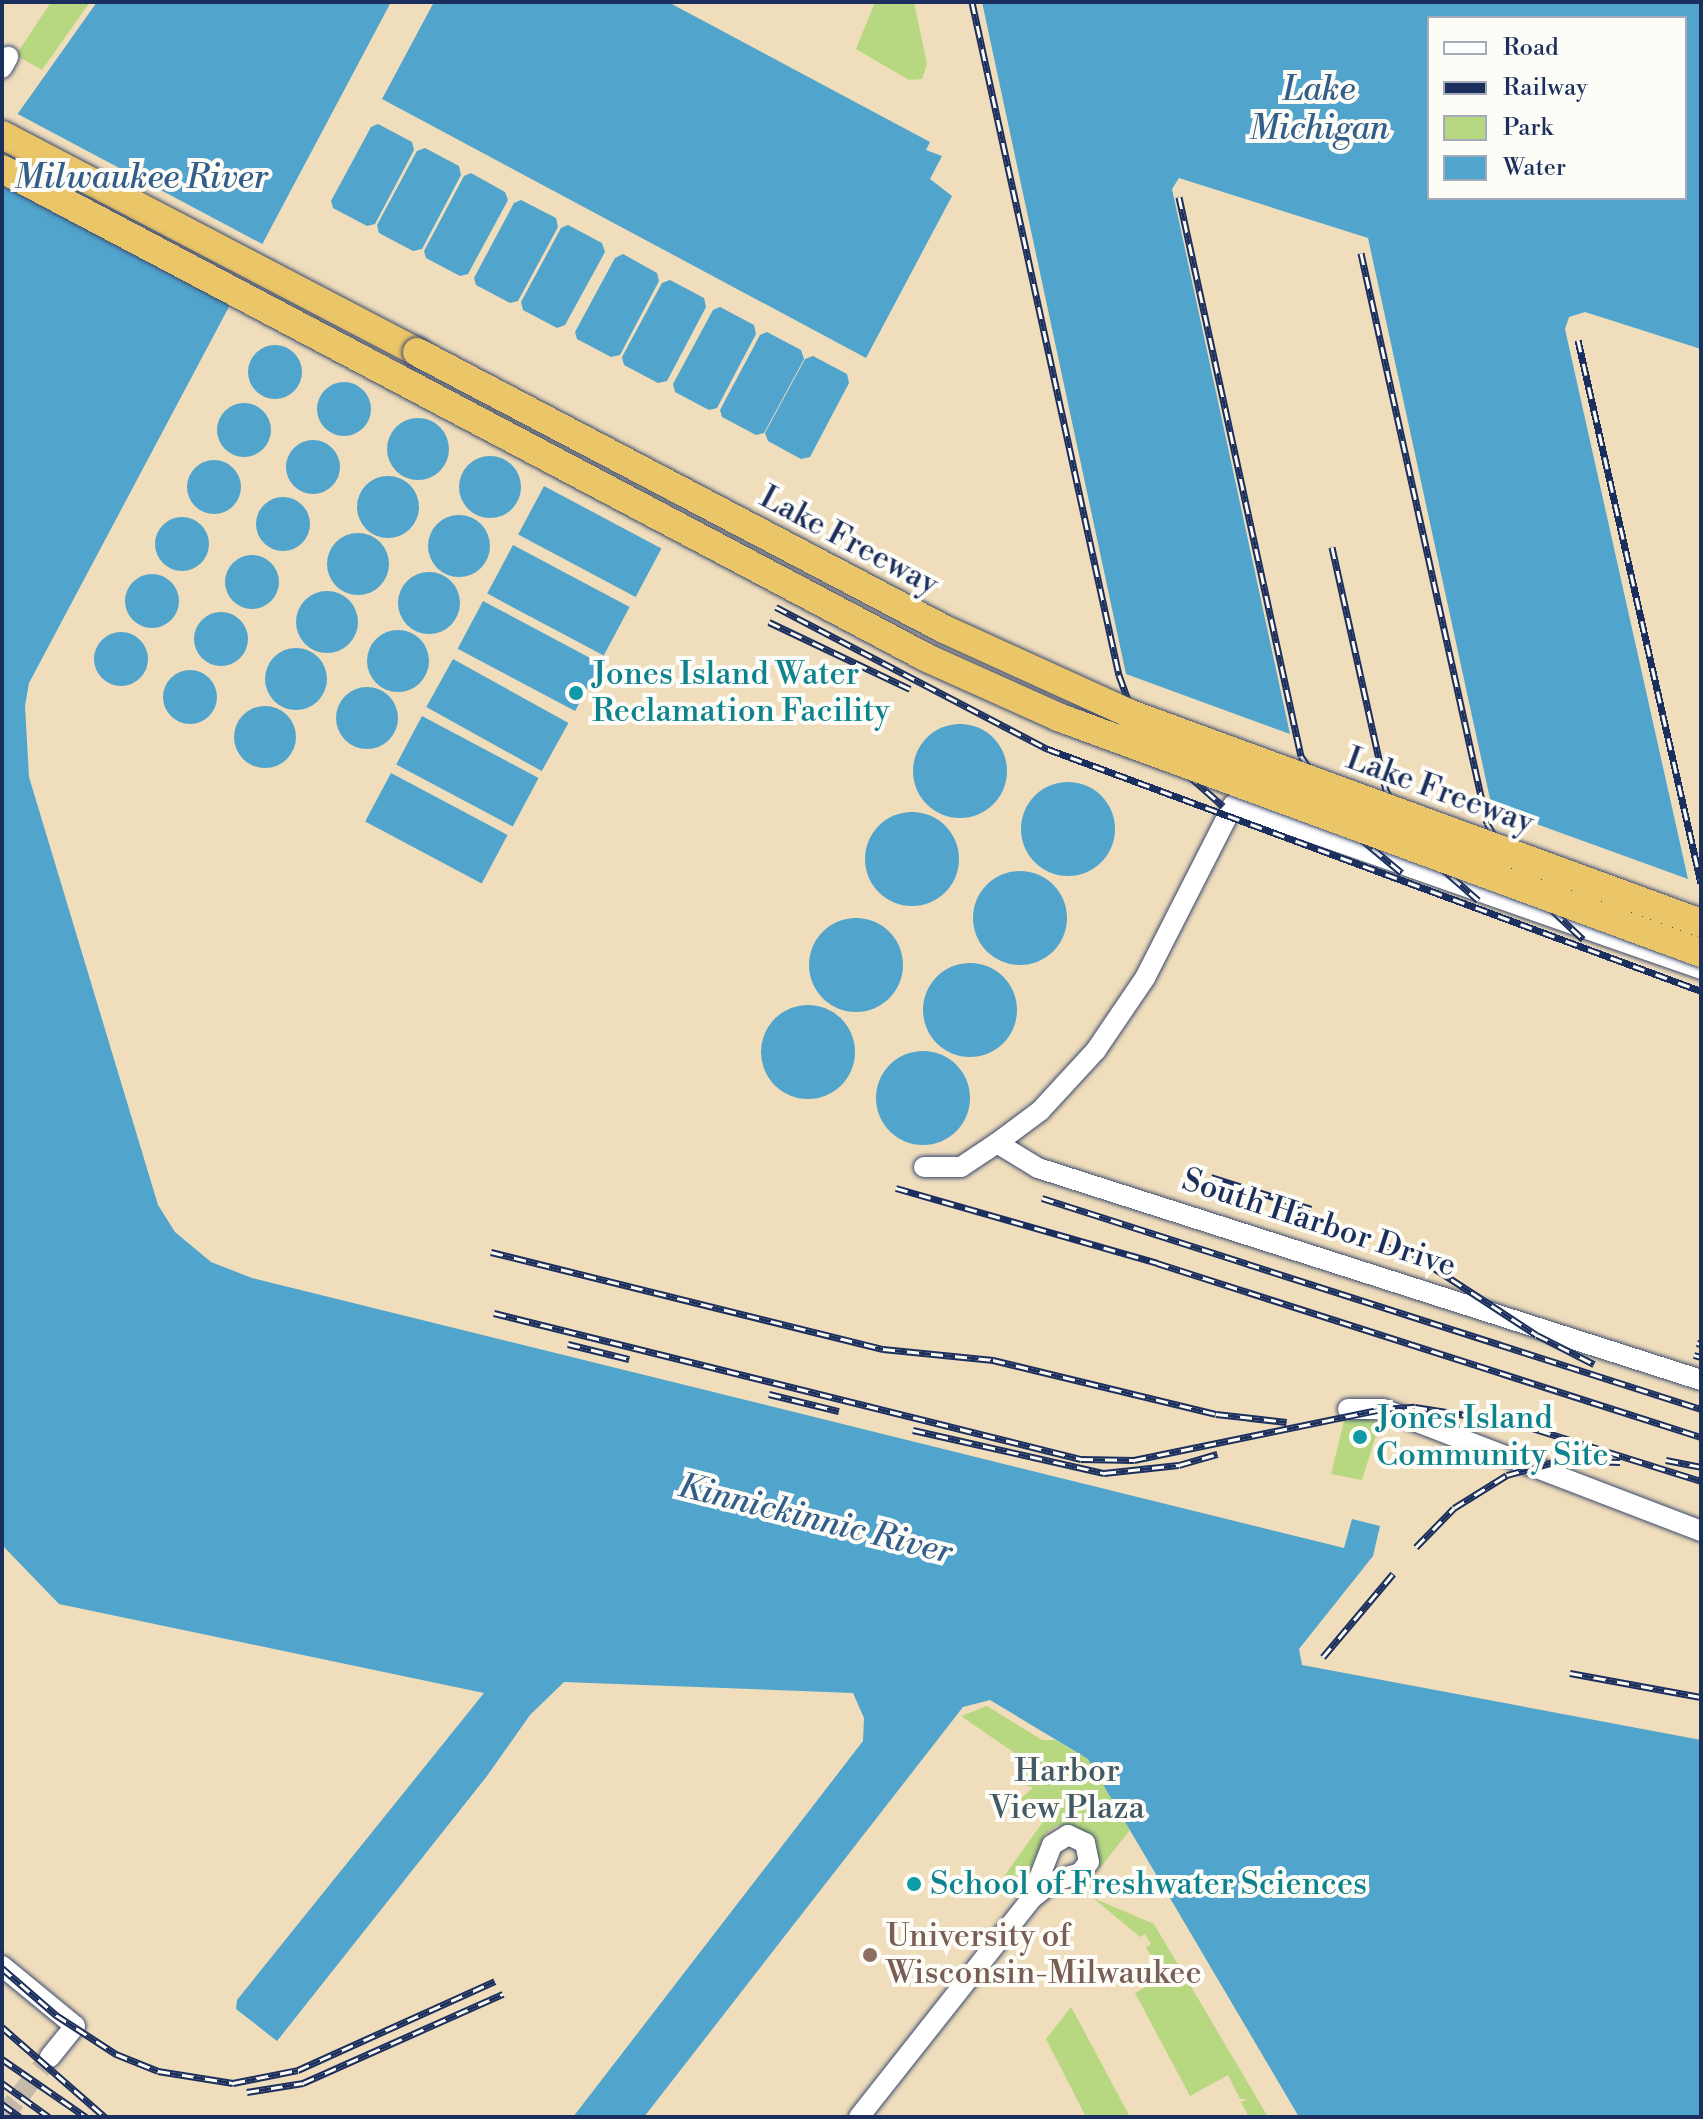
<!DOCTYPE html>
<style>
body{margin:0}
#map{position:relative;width:1703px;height:2119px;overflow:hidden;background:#efddbc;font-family:"Libre Bodoni",serif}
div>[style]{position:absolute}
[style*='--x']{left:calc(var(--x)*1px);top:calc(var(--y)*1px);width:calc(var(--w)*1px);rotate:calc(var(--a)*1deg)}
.green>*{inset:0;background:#b7d880}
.water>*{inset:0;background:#51a4cc;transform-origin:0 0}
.round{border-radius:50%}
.pier>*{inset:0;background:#efddbc}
.minor-tunnel>*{height:20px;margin-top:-10px;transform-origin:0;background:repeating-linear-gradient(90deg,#c5baa9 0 20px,transparent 0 30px)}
.roads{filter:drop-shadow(0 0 2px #3b496c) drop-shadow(0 0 2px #3b496c)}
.minor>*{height:20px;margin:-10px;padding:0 10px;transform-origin:10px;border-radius:10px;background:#fff}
.highway>*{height:28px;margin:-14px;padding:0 14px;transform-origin:14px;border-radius:14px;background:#ebc669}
.rail>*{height:7px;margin-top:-3.5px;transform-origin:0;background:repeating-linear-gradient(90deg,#fdfcf7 0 12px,#1b2f5e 0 24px);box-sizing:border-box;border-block:2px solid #1b2f5e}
.bridges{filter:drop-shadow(0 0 2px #3b496c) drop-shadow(0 0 2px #3b496c)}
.highway-bridge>*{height:28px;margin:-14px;padding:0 14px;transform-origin:14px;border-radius:14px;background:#ebc669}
.dots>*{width:22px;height:22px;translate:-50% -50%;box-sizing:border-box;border:4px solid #fdfcf7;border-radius:50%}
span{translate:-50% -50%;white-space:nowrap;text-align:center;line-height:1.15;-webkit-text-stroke:8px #fdfcf7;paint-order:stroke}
.street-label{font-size:32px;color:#1b2f5e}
.culture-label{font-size:32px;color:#0d838f}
.left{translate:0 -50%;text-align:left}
.park-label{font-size:32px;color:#425966}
.education-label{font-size:32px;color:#785e54}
.water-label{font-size:34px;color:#315e8a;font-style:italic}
.frame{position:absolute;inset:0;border:4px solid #1b2f5e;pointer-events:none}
.legend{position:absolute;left:1427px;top:16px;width:260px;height:184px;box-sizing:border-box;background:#fdfcf7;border:2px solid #a3aaba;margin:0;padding:10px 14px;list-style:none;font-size:24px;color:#1b2f5e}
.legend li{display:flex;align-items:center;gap:16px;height:40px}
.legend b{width:40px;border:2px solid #a3aaba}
</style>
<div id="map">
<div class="green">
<i style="clip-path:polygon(51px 2px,90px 2px,42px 70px,16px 55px)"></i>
<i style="clip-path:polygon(875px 2px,914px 2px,927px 64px,922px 79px,909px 80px,856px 49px)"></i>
<i style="clip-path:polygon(1367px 1419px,1380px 1422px,1362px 1480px,1331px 1474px,1344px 1421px)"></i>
<i style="clip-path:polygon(987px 1706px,1042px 1740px,1055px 1740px,1088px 1759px,1130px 1830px,1100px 1868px,1088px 1834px,1057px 1825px,1045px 1834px,1029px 1872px,1000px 1882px,1045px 1819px,1020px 1799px,1033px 1788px,1017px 1782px,1027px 1768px,1019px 1756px,961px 1716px)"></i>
<i style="clip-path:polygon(1093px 1898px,1154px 1924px,1268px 2117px,1249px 2117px,1241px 2102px,1247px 2099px,1240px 2099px,1228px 2075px,1190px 2096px,1135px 1993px,1165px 1976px,1146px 1948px,1151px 1944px,1145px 1934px,1140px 1937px)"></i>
<i style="clip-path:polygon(1071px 2007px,1074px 2012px,1130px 2117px,1086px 2117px,1046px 2039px)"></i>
</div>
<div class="water">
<i style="clip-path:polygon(97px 2px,391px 2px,29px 683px,25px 706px,29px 777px,158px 1205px,175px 1232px,211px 1262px,252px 1278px,1344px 1548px,1352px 1519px,1380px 1526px,1373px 1556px,1299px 1649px,1302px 1665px,1701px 1740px,1701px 2117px,1299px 2117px,1088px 1759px,990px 1700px,963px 1707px,644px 2117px,573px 2117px,863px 1741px,864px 1718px,853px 1693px,564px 1682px,530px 1715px,487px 1776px,277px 2041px,236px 2009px,237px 2000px,484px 1693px,59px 1604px,2px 1545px,2px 136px)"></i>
<i style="clip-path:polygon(434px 2px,668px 2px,930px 142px,926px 150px,942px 156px,930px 179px,952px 196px,866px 358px,382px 99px)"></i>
<i style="clip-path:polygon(evenodd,982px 2px,1701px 2px,1701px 349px,1585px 312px,1569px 317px,1565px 329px,1688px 879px,1492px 808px,1368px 238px,1179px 178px,1172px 189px,1290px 734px,1126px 674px,982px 2px,1429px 18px,1685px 18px,1685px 198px,1429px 198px,1429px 18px)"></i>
<i style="clip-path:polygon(378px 124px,412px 142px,414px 150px,375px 224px,367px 226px,333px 208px,331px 201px,371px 127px)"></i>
<i style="clip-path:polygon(425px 148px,459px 166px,461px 175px,422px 249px,413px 251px,379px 233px,377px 225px,417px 151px)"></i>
<i style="clip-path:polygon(471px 173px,505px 192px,508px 200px,468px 274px,460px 276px,426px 258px,424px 251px,464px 176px)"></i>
<i style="clip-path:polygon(521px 200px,556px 218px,558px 227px,518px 301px,510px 303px,476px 285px,474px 278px,514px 203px)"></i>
<i style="clip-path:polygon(568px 225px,602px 243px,605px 252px,565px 325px,557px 328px,523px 310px,521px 302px,561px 228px)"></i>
<i style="clip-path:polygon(623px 254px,657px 273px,659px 281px,620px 355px,611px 357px,577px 339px,575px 332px,615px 258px)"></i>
<i style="clip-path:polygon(670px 280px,704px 298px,706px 307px,667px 381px,658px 383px,624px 365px,622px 357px,662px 283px)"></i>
<i style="clip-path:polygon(720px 307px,754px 325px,756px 334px,717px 408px,709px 410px,675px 392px,673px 384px,713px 310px)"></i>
<i style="clip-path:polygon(767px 332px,801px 350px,804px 359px,764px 433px,756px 435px,722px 417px,720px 410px,760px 335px)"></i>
<i class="round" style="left:248px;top:345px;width:54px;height:54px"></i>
<i style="clip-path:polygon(813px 356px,847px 374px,849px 383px,810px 457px,801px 459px,768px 441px,765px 433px,805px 359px)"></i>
<i class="round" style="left:317px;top:382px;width:54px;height:54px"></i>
<i class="round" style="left:217px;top:403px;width:54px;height:54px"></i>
<i class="round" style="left:387px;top:418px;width:62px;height:62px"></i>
<i class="round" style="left:286px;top:440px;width:54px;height:54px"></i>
<i class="round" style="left:459px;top:456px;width:62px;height:62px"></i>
<i class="round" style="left:187px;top:460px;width:54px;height:54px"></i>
<i class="round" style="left:357px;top:476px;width:62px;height:62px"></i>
<i style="left:544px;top:486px;width:133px;height:55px;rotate:28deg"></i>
<i class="round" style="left:256px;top:497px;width:54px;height:54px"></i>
<i class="round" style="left:428px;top:515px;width:62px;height:62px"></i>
<i class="round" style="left:155px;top:517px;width:54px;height:54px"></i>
<i class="round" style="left:327px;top:533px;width:62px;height:62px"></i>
<i style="left:513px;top:545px;width:132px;height:55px;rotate:28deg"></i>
<i class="round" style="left:225px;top:555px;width:54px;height:54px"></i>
<i class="round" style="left:398px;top:572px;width:62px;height:62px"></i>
<i class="round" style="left:125px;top:574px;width:54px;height:54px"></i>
<i class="round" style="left:296px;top:591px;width:62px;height:62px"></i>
<i style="left:483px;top:601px;width:133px;height:54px;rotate:28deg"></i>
<i class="round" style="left:194px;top:612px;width:54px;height:54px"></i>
<i class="round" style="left:367px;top:630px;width:62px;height:62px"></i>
<i class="round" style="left:94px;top:632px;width:54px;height:54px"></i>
<i class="round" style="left:265px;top:648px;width:62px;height:62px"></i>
<i style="left:453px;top:659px;width:132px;height:55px;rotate:29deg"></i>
<i class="round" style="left:163px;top:670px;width:54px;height:54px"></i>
<i class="round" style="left:336px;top:687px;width:62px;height:62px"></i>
<i class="round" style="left:234px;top:706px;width:62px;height:62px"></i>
<i style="left:422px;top:716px;width:132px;height:55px;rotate:28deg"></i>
<i class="round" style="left:913px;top:724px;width:94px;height:94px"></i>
<i style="left:391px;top:773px;width:132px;height:55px;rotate:28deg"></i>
<i class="round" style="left:1021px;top:782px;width:94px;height:94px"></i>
<i class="round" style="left:865px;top:812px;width:94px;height:94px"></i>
<i class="round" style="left:973px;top:871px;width:94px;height:94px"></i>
<i class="round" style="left:809px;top:918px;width:94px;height:94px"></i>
<i class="round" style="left:923px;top:963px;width:94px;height:94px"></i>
<i class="round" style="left:761px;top:1005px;width:94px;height:94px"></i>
<i class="round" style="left:876px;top:1051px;width:94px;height:94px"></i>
</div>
<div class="pier">
<i style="clip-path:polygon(14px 112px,266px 246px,234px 307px,2px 185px,2px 129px)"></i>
</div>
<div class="minor-tunnel">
<i style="--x:3;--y:2117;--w:76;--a:-51.9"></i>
</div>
<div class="roads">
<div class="minor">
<i style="--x:2;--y:68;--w:13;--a:-61"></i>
<i style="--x:997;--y:1143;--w:48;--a:31.4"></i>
<i style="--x:1038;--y:1168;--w:696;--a:17.73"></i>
<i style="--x:924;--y:1167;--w:37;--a:0"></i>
<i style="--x:961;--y:1167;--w:43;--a:-33.7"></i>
<i style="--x:997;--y:1143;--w:54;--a:-36.7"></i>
<i style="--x:1040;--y:1111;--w:83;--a:-47.4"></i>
<i style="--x:1096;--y:1050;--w:87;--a:-55.8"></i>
<i style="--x:1145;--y:978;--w:194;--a:-63"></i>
<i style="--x:1233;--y:805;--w:496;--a:19.3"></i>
<i style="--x:1348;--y:1409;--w:35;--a:0"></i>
<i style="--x:1383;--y:1409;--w:341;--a:21"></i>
<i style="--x:1068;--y:1835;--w:19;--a:25"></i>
<i style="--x:1085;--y:1843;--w:19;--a:78"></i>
<i style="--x:1089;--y:1862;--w:14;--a:129"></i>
<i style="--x:1080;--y:1873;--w:29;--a:162"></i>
<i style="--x:1052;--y:1882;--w:27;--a:141"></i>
<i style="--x:1031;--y:1899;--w:58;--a:-68.7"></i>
<i style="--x:1052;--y:1845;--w:19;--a:-32"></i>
<i style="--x:2;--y:1966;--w:94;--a:39.4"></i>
<i style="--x:75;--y:2026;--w:40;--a:129"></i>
<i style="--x:859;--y:2117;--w:278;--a:-51.7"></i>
</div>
<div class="highway">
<i style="--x:2;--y:135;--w:468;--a:27.6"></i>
</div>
</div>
<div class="rail">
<i style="--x:972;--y:2;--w:689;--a:77.68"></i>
<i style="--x:1119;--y:675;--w:27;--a:70"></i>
<i style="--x:1128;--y:700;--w:72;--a:54.6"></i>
<i style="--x:1170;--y:759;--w:71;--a:41.6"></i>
<i style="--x:1179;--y:197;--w:572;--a:77.69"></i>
<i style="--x:1301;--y:756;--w:93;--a:55.5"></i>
<i style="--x:1354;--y:833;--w:62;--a:39.8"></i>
<i style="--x:1361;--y:253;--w:584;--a:77.54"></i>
<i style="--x:1487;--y:823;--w:64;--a:60.3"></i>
<i style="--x:1519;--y:879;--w:88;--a:43.2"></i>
<i style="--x:1578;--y:340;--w:557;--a:77.24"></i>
<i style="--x:1332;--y:547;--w:249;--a:77.5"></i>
<i style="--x:1386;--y:790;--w:62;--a:62.2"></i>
<i style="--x:1415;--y:845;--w:84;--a:41.1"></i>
<i style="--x:776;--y:607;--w:307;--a:27.6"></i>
<i style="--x:1048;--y:749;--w:696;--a:20.33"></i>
<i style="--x:769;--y:622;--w:156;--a:25.4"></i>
<i style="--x:1211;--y:1177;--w:105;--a:17.7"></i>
<i style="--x:896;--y:1188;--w:272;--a:16"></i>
<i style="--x:1157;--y:1263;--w:571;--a:17.74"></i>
<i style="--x:1042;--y:1198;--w:692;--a:17.75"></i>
<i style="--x:1379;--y:1243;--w:57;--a:23.9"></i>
<i style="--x:1431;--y:1266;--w:126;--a:33.1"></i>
<i style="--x:1537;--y:1335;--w:64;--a:27"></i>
<i style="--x:491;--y:1252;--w:404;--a:13.9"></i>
<i style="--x:883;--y:1349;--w:111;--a:5.7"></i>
<i style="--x:993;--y:1360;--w:229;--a:13.6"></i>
<i style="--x:1216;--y:1414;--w:71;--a:6.4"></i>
<i style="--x:494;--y:1313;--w:605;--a:13.97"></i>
<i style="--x:1081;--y:1459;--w:53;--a:1.1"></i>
<i style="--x:1134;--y:1460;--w:254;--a:-11.6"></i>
<i style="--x:1383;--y:1409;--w:32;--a:-4"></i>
<i style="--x:1415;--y:1407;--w:102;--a:9"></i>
<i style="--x:1516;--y:1423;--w:194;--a:17.4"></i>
<i style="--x:1697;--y:1343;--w:4;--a:14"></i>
<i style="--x:568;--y:1344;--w:63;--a:13.8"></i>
<i style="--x:1694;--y:1355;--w:7;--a:16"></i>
<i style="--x:769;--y:1394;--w:72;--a:13.7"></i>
<i style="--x:913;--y:1430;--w:196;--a:12.7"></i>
<i style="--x:1104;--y:1473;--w:75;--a:-6.1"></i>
<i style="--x:1179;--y:1465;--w:40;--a:-16"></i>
<i style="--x:1666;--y:1460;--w:36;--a:11"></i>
<i style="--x:1416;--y:1547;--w:54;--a:-45.7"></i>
<i style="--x:1454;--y:1508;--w:62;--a:-31.9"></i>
<i style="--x:1507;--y:1475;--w:56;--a:-15.5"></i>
<i style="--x:1561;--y:1460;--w:59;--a:1.9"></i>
<i style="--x:1323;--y:1657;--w:109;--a:-49.9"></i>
<i style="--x:1570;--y:1673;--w:133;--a:10.4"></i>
<i style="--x:2;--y:1968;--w:72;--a:41"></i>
<i style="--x:56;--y:2015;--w:72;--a:33"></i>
<i style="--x:116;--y:2054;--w:45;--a:22"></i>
<i style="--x:158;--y:2071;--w:76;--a:9.1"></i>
<i style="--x:233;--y:2083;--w:66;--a:-11.3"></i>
<i style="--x:298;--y:2070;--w:216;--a:-24.3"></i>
<i style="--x:2;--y:2027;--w:137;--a:41.1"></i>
<i style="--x:2;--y:2059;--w:102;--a:34.6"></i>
<i style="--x:2;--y:2083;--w:58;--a:35.9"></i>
<i style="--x:247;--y:2092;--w:57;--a:-9.1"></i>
<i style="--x:303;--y:2083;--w:219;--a:-24"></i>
<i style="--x:2;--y:2104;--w:22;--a:36"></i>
</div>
<div class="bridges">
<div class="highway-bridge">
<i style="--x:2;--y:169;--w:1046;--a:27.86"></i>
<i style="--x:927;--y:658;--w:144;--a:24.2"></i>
<i style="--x:1058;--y:717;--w:685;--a:20.15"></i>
<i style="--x:417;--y:352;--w:595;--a:27.73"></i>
<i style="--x:944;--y:629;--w:202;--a:24.5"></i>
<i style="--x:1128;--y:713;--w:610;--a:20.13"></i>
</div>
</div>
<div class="dots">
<i style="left:576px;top:693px;background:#0f9aa8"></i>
<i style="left:1360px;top:1437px;background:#0f9aa8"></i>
<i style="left:914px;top:1884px;background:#0f9aa8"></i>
<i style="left:870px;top:1955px;background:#8d6e63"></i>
</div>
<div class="street-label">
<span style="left:849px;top:541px;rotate:28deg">Lake Freeway</span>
<span style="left:1440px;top:791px;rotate:20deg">Lake Freeway</span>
<span style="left:1319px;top:1223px;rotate:18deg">South Harbor Drive</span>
</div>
<div class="culture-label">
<span class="left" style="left:592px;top:693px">Jones Island Water<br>Reclamation Facility</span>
<span class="left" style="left:1376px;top:1437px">Jones Island<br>Community Site</span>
<span class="left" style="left:930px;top:1884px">School of Freshwater Sciences</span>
</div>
<div class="park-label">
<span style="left:1067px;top:1790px">Harbor<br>View Plaza</span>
</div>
<div class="education-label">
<span class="left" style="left:886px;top:1955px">University of<br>Wisconsin-Milwaukee</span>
</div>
<div class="water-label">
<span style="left:1319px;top:110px">Lake<br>Michigan</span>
<span style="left:141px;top:179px">Milwaukee River</span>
<span style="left:815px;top:1520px;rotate:14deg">Kinnickinnic River</span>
</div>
<div class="frame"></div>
<ul class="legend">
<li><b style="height:10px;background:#fff"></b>Road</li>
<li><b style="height:10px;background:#1b2f5e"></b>Railway</li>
<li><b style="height:22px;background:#b7d880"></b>Park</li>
<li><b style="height:22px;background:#51a4cc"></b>Water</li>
</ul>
</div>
